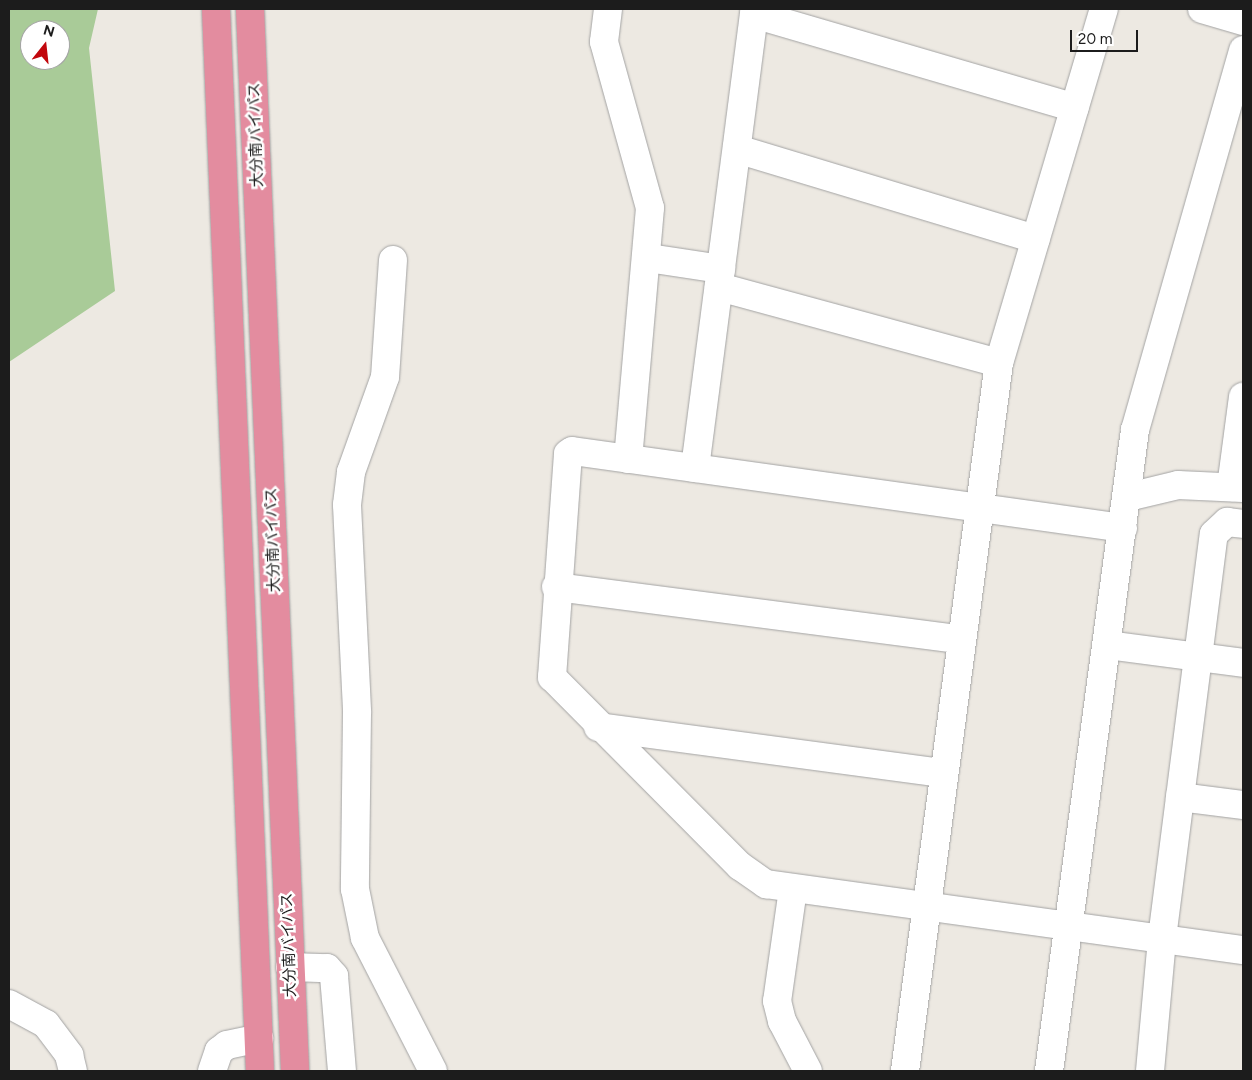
<!DOCTYPE html>
<meta charset="utf-8">
<style>
body{margin:0}
#map{position:relative;width:1252px;height:1080px;overflow:hidden;background:#ede9e2;font-family:Figtree,"Noto Sans JP",sans-serif}
div>[style]{position:absolute}
[style*='--x']{left:calc(var(--x)*1px);top:calc(var(--y)*1px);width:calc(var(--w)*1px);rotate:calc(var(--a)*1deg)}
.forest>*{inset:0;background:#a9cb98}
.roads{filter:drop-shadow(0 0 1px #a3a3a3) drop-shadow(0 0 1px #a3a3a3)}
.minor>*{height:28px;margin:-14px;padding:0 14px;transform-origin:14px;border-radius:14px;background:#fff}
.highway>*{height:28px;margin:-14px;padding:0 14px;transform-origin:14px;border-radius:14px;background:#e38c9f}
span{translate:-50% -50%;white-space:nowrap;text-align:center;line-height:1.15;-webkit-text-stroke:5px #fff;paint-order:stroke}
.street-label{font-size:15px;color:#1c1c1c}
.frame{position:absolute;inset:0;border:10px solid #1c1c1c;pointer-events:none}
.north{position:absolute;left:20px;top:20px;width:50px;height:50px;box-sizing:border-box;background:#fff;border:1px solid #a4a4a4;border-radius:50%;rotate:16deg;font-size:14px;font-weight:700;line-height:20px;text-align:center;color:#1c1c1c}
.north::after{content:'';display:block;margin:auto;width:18px;height:22px;background:#c2070d;clip-path:polygon(50% 0,100% 100%,50% 72%,0 100%)}
.scale{position:absolute;left:1070px;top:30px;width:68px;height:22px;box-sizing:border-box;border:2px solid #1c1c1c;border-top:0;padding-left:6px;font-size:15px;line-height:18px;white-space:nowrap;color:#1c1c1c;-webkit-text-stroke:4px #fff;paint-order:stroke}
</style>
<div id="map">
<div class="forest">
<i style="clip-path:polygon(evenodd,9px 9px,98px 9px,89px 48px,115px 291px,9px 362px,9px 9px,30px 30px,60px 30px,60px 60px,30px 60px,30px 30px)"></i>
</div>
<div class="roads">
<div class="minor">
<i style="--x:608;--y:9;--w:33;--a:97"></i>
<i style="--x:604;--y:42;--w:172;--a:74.5"></i>
<i style="--x:650;--y:208;--w:252;--a:95"></i>
<i style="--x:1202;--y:9;--w:43;--a:16.3"></i>
<i style="--x:754;--y:14;--w:334;--a:16.3"></i>
<i style="--x:737;--y:149;--w:312;--a:16.8"></i>
<i style="--x:648;--y:258;--w:74;--a:8.6"></i>
<i style="--x:393;--y:260;--w:117;--a:93.9"></i>
<i style="--x:385;--y:377;--w:101;--a:109.7"></i>
<i style="--x:351;--y:472;--w:33;--a:97"></i>
<i style="--x:347;--y:505;--w:208;--a:87.2"></i>
<i style="--x:357;--y:713;--w:176;--a:90.7"></i>
<i style="--x:355;--y:889;--w:50;--a:78.5"></i>
<i style="--x:365;--y:938;--w:149;--a:62.9"></i>
<i style="--x:719;--y:287;--w:290;--a:15.2"></i>
<i style="--x:695;--y:468;--w:463;--a:-82.6"></i>
<i style="--x:1231;--y:487;--w:91;--a:-82.4"></i>
<i style="--x:1128;--y:497;--w:51;--a:-13.5"></i>
<i style="--x:1178;--y:485;--w:65;--a:2.6"></i>
<i style="--x:1123;--y:528;--w:556;--a:-172.04"></i>
<i style="--x:572;--y:451;--w:5;--a:143"></i>
<i style="--x:568;--y:454;--w:224;--a:94.1"></i>
<i style="--x:552;--y:677;--w:267;--a:45.2"></i>
<i style="--x:740;--y:866;--w:32;--a:35"></i>
<i style="--x:766;--y:884;--w:482;--a:7.9"></i>
<i style="--x:556;--y:587;--w:409;--a:7.4"></i>
<i style="--x:1107;--y:645;--w:137;--a:7.5"></i>
<i style="--x:598;--y:727;--w:349;--a:7.6"></i>
<i style="--x:1180;--y:797;--w:64;--a:7.2"></i>
<i style="--x:793;--y:889;--w:113;--a:98.1"></i>
<i style="--x:777;--y:1001;--w:21;--a:76"></i>
<i style="--x:782;--y:1021;--w:56;--a:62.5"></i>
<i style="--x:290;--y:967;--w:37;--a:2"></i>
<i style="--x:327;--y:968;--w:11;--a:49"></i>
<i style="--x:334;--y:976;--w:95;--a:85.2"></i>
<i style="--x:9;--y:1004;--w:42;--a:28.4"></i>
<i style="--x:46;--y:1024;--w:39;--a:53"></i>
<i style="--x:69;--y:1055;--w:16;--a:76"></i>
<i style="--x:212;--y:1071;--w:21;--a:-71"></i>
<i style="--x:219;--y:1051;--w:10;--a:-37"></i>
<i style="--x:227;--y:1045;--w:33;--a:-12"></i>
<i style="--x:905;--y:1071;--w:714;--a:-82.44"></i>
<i style="--x:999;--y:363;--w:369;--a:-73.5"></i>
<i style="--x:1049;--y:1071;--w:647;--a:-82.36"></i>
<i style="--x:1135;--y:430;--w:395;--a:-74.1"></i>
<i style="--x:1150;--y:1071;--w:134;--a:-84.8"></i>
<i style="--x:1162;--y:938;--w:407;--a:-82.7"></i>
<i style="--x:1214;--y:534;--w:18;--a:-43"></i>
<i style="--x:1227;--y:522;--w:16;--a:7"></i>
</div>
<div class="highway">
<i style="--x:216;--y:9;--w:1063;--a:87.63"></i>
<i style="--x:250;--y:9;--w:1063;--a:87.57"></i>
</div>
</div>
<div class="street-label">
<span style="left:256px;top:135px;rotate:-92deg">大分南バイパス</span>
<span style="left:273px;top:540px;rotate:-92deg">大分南バイパス</span>
<span style="left:289px;top:945px;rotate:-92deg">大分南バイパス</span>
</div>
<div class="frame"></div>
<div class="north">N</div>
<div class="scale">20 m</div>
</div>
